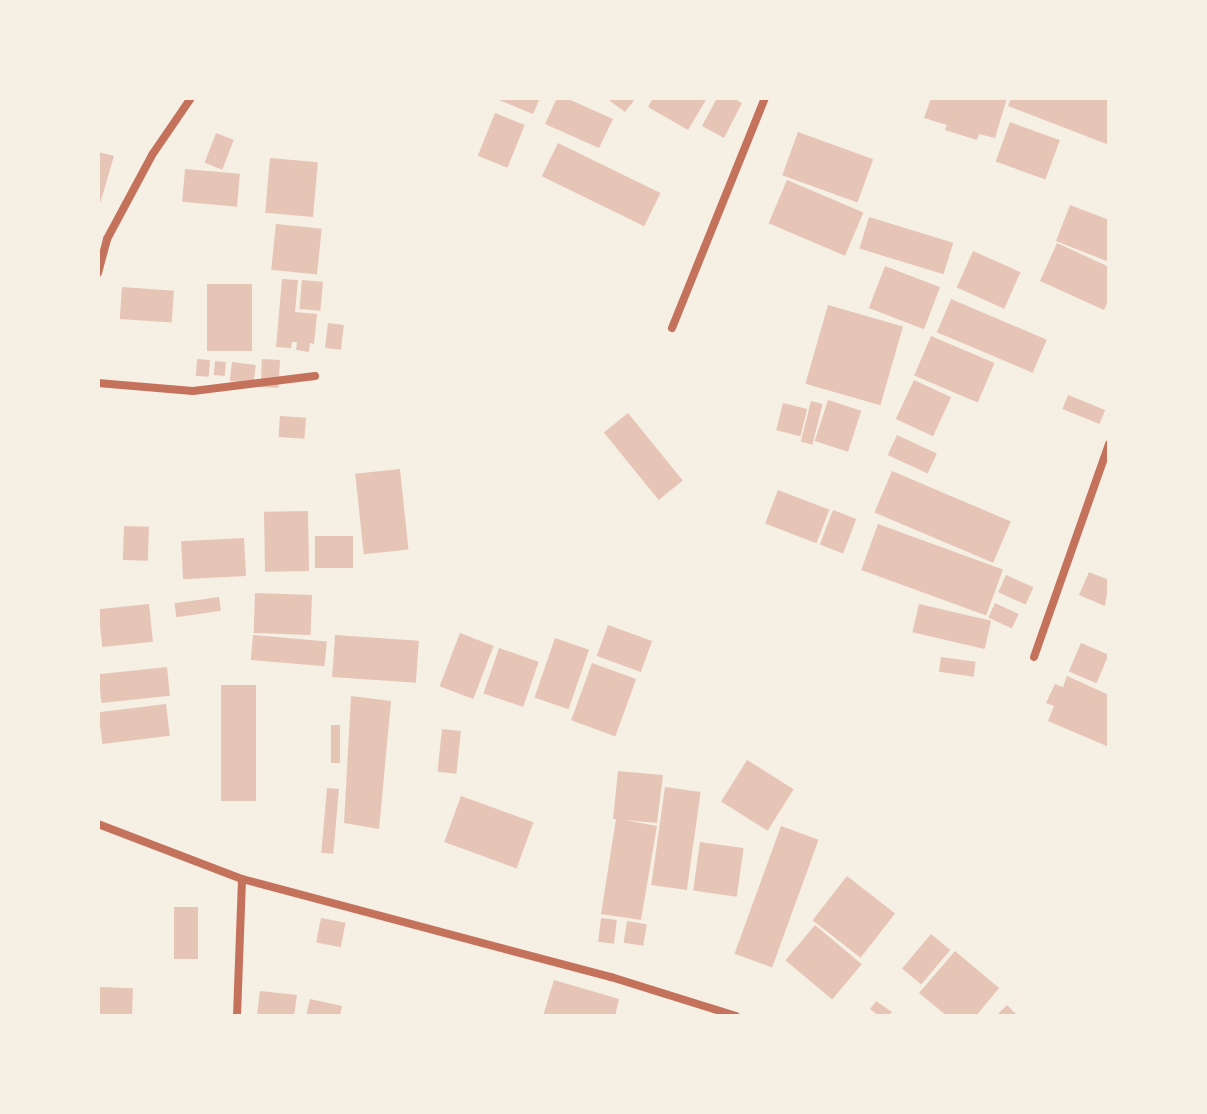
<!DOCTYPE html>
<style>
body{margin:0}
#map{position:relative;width:1207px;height:1114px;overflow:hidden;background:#f6efe4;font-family:"Open Sans",sans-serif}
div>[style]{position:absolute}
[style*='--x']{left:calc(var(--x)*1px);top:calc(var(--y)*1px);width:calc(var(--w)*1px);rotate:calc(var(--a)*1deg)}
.building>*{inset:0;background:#e6c5b7;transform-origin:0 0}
.minor>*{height:8px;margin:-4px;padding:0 4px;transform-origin:4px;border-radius:4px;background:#c5725c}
span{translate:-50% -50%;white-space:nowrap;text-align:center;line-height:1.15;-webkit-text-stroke:6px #f6efe4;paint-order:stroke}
.frame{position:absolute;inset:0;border:100px solid #f6efe4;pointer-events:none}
</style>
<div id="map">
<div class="building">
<i style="clip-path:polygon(494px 98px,540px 98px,533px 114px)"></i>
<i style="clip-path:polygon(557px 98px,566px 98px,613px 119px,599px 148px,545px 124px)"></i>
<i style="clip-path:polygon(606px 98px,636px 98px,625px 112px)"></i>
<i style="clip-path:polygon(653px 98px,707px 98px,688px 130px,648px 107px)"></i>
<i style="clip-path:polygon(717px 98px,733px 98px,742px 103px,724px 138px,702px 126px)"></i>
<i style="clip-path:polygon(931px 98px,1007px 98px,995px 138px,979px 134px,977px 140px,945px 130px,947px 125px,924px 118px)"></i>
<i style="clip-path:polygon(1011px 98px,1109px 98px,1109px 145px,1008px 106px)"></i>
<i style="left:495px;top:113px;width:32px;height:46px;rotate:22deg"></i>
<i style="left:1010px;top:122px;width:53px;height:42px;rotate:20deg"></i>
<i style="left:798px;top:132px;width:80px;height:46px;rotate:20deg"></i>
<i style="left:216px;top:133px;width:19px;height:32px;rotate:21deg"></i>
<i style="left:558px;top:143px;width:114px;height:37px;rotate:26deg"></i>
<i style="clip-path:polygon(98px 152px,114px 156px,99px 207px,98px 207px)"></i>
<i style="left:270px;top:158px;width:48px;height:55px;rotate:5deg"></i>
<i style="left:185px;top:169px;width:55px;height:33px;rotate:5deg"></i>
<i style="left:787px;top:180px;width:83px;height:47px;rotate:23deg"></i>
<i style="clip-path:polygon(1070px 205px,1109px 220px,1109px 262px,1056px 241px)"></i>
<i style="left:869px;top:217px;width:88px;height:33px;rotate:17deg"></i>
<i style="left:276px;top:224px;width:46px;height:46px;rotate:6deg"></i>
<i style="clip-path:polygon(1057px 243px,1109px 267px,1109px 299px,1104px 310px,1040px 281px)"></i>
<i style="left:973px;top:251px;width:52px;height:40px;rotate:24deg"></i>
<i style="left:885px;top:266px;width:59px;height:45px;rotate:21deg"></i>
<i style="clip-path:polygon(282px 279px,298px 280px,295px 312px,317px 314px,314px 344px,310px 343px,309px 352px,296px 350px,297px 342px,292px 342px,291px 348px,276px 347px)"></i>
<i style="left:302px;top:280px;width:21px;height:29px;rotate:5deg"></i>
<i style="left:207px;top:284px;width:45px;height:67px"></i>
<i style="left:122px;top:287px;width:52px;height:32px;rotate:4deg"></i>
<i style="left:951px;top:299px;width:104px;height:36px;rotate:23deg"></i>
<i style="left:828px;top:305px;width:78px;height:82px;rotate:16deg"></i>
<i style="left:328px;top:323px;width:16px;height:25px;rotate:7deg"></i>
<i style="left:931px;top:336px;width:69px;height:43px;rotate:23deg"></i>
<i style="left:197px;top:359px;width:13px;height:17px;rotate:4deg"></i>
<i style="left:262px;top:359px;width:18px;height:28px;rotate:3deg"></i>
<i style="left:215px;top:361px;width:11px;height:14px;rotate:5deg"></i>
<i style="left:232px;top:362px;width:24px;height:19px;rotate:7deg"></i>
<i style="left:914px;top:380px;width:41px;height:43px;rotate:25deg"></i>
<i style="left:1068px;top:395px;width:40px;height:15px;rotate:22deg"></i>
<i style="left:828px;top:400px;width:35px;height:43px;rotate:18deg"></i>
<i style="left:811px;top:401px;width:12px;height:42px;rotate:14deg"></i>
<i style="left:783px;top:403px;width:25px;height:28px;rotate:14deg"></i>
<i style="left:628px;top:413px;width:87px;height:31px;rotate:51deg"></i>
<i style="left:280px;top:416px;width:26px;height:21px;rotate:4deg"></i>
<i style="left:897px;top:435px;width:44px;height:22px;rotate:25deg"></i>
<i style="left:400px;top:469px;width:81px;height:45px;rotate:84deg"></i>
<i style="left:892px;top:471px;width:129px;height:45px;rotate:23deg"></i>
<i style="left:778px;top:490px;width:55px;height:36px;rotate:21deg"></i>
<i style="left:833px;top:510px;width:25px;height:37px;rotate:21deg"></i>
<i style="left:308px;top:511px;width:60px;height:44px;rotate:89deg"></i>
<i style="left:878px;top:524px;width:133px;height:49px;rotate:20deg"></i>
<i style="left:124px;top:526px;width:25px;height:34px;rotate:2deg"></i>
<i style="left:315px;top:536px;width:38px;height:32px"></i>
<i style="left:244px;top:538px;width:38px;height:63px;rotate:87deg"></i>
<i style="clip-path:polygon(1089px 572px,1109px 580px,1105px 606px,1079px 595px)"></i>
<i style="left:1006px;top:575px;width:30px;height:19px;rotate:24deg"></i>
<i style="left:255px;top:593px;width:57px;height:40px;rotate:2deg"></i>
<i style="left:219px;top:597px;width:14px;height:45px;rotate:82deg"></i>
<i style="left:995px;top:603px;width:26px;height:16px;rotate:25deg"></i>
<i style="left:149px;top:604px;width:38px;height:51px;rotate:84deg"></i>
<i style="left:919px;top:604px;width:74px;height:29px;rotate:13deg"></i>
<i style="left:608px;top:625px;width:47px;height:33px;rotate:20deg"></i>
<i style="left:460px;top:633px;width:36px;height:57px;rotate:21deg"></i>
<i style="left:253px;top:635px;width:74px;height:25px;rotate:5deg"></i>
<i style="left:335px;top:635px;width:84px;height:42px;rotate:4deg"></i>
<i style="left:555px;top:638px;width:36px;height:63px;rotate:19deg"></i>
<i style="left:1081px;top:643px;width:30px;height:31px;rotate:23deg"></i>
<i style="left:499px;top:648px;width:42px;height:48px;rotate:19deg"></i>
<i style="left:941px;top:657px;width:35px;height:15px;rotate:8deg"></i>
<i style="left:592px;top:663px;width:47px;height:61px;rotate:20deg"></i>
<i style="left:167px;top:667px;width:29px;height:69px;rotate:84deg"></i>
<i style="clip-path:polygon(1067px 676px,1109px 695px,1109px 747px,1048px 721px,1054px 706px,1046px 703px,1055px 684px,1063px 687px)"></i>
<i style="left:256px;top:685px;width:116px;height:35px;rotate:90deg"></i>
<i style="clip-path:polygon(351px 696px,391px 701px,379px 829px,344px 823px)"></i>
<i style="left:166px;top:704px;width:32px;height:68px;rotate:83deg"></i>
<i style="left:331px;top:725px;width:9px;height:38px"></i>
<i style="left:442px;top:729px;width:19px;height:43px;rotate:6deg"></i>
<i style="left:747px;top:760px;width:55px;height:49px;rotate:32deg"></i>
<i style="clip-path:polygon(618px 771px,663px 775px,657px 823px,624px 820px,657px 826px,641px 920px,601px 914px,616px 819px,613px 819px)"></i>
<i style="left:665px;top:787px;width:36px;height:99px;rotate:8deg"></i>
<i style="left:327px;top:788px;width:12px;height:65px;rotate:5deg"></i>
<i style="left:461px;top:796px;width:77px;height:49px;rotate:20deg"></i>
<i style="left:781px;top:826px;width:40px;height:136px;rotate:20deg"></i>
<i style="left:700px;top:842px;width:44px;height:49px;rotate:8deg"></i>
<i style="left:847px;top:876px;width:61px;height:56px;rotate:38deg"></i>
<i style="left:174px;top:907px;width:24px;height:52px"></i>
<i style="left:321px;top:918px;width:25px;height:25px;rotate:11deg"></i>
<i style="left:601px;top:918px;width:16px;height:24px;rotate:7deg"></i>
<i style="left:627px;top:921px;width:20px;height:22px;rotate:9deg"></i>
<i style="left:815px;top:925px;width:61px;height:46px;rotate:40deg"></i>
<i style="left:931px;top:934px;width:25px;height:45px;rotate:40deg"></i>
<i style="clip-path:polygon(955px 951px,999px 988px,976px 1016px,947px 1016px,919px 993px)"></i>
<i style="clip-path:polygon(554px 980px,619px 999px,615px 1016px,543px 1016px)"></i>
<i style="left:98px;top:987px;width:35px;height:29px;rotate:2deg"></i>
<i style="clip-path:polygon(260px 991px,297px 995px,294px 1016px,257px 1016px)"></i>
<i style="clip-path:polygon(310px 999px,342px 1006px,340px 1016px,306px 1016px)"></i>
<i style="clip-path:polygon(876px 1001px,892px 1012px,889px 1016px,879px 1016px,870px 1009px)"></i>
<i style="clip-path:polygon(1007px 1005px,1018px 1016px,996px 1016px)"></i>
</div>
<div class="minor">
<i style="--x:98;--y:273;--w:35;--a:-75"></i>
<i style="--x:107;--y:239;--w:95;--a:-61.8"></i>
<i style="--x:152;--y:155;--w:69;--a:-55.6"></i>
<i style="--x:672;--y:328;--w:248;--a:-68"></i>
<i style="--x:98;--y:383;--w:95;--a:4.8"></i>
<i style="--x:193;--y:391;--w:123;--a:-7"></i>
<i style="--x:1034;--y:657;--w:226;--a:-70.6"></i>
<i style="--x:98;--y:824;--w:154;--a:20.9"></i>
<i style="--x:242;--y:879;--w:382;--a:14.9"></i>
<i style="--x:611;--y:977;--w:131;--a:17.3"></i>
<i style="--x:237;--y:1016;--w:137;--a:-87.9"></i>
</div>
<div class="frame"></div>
</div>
